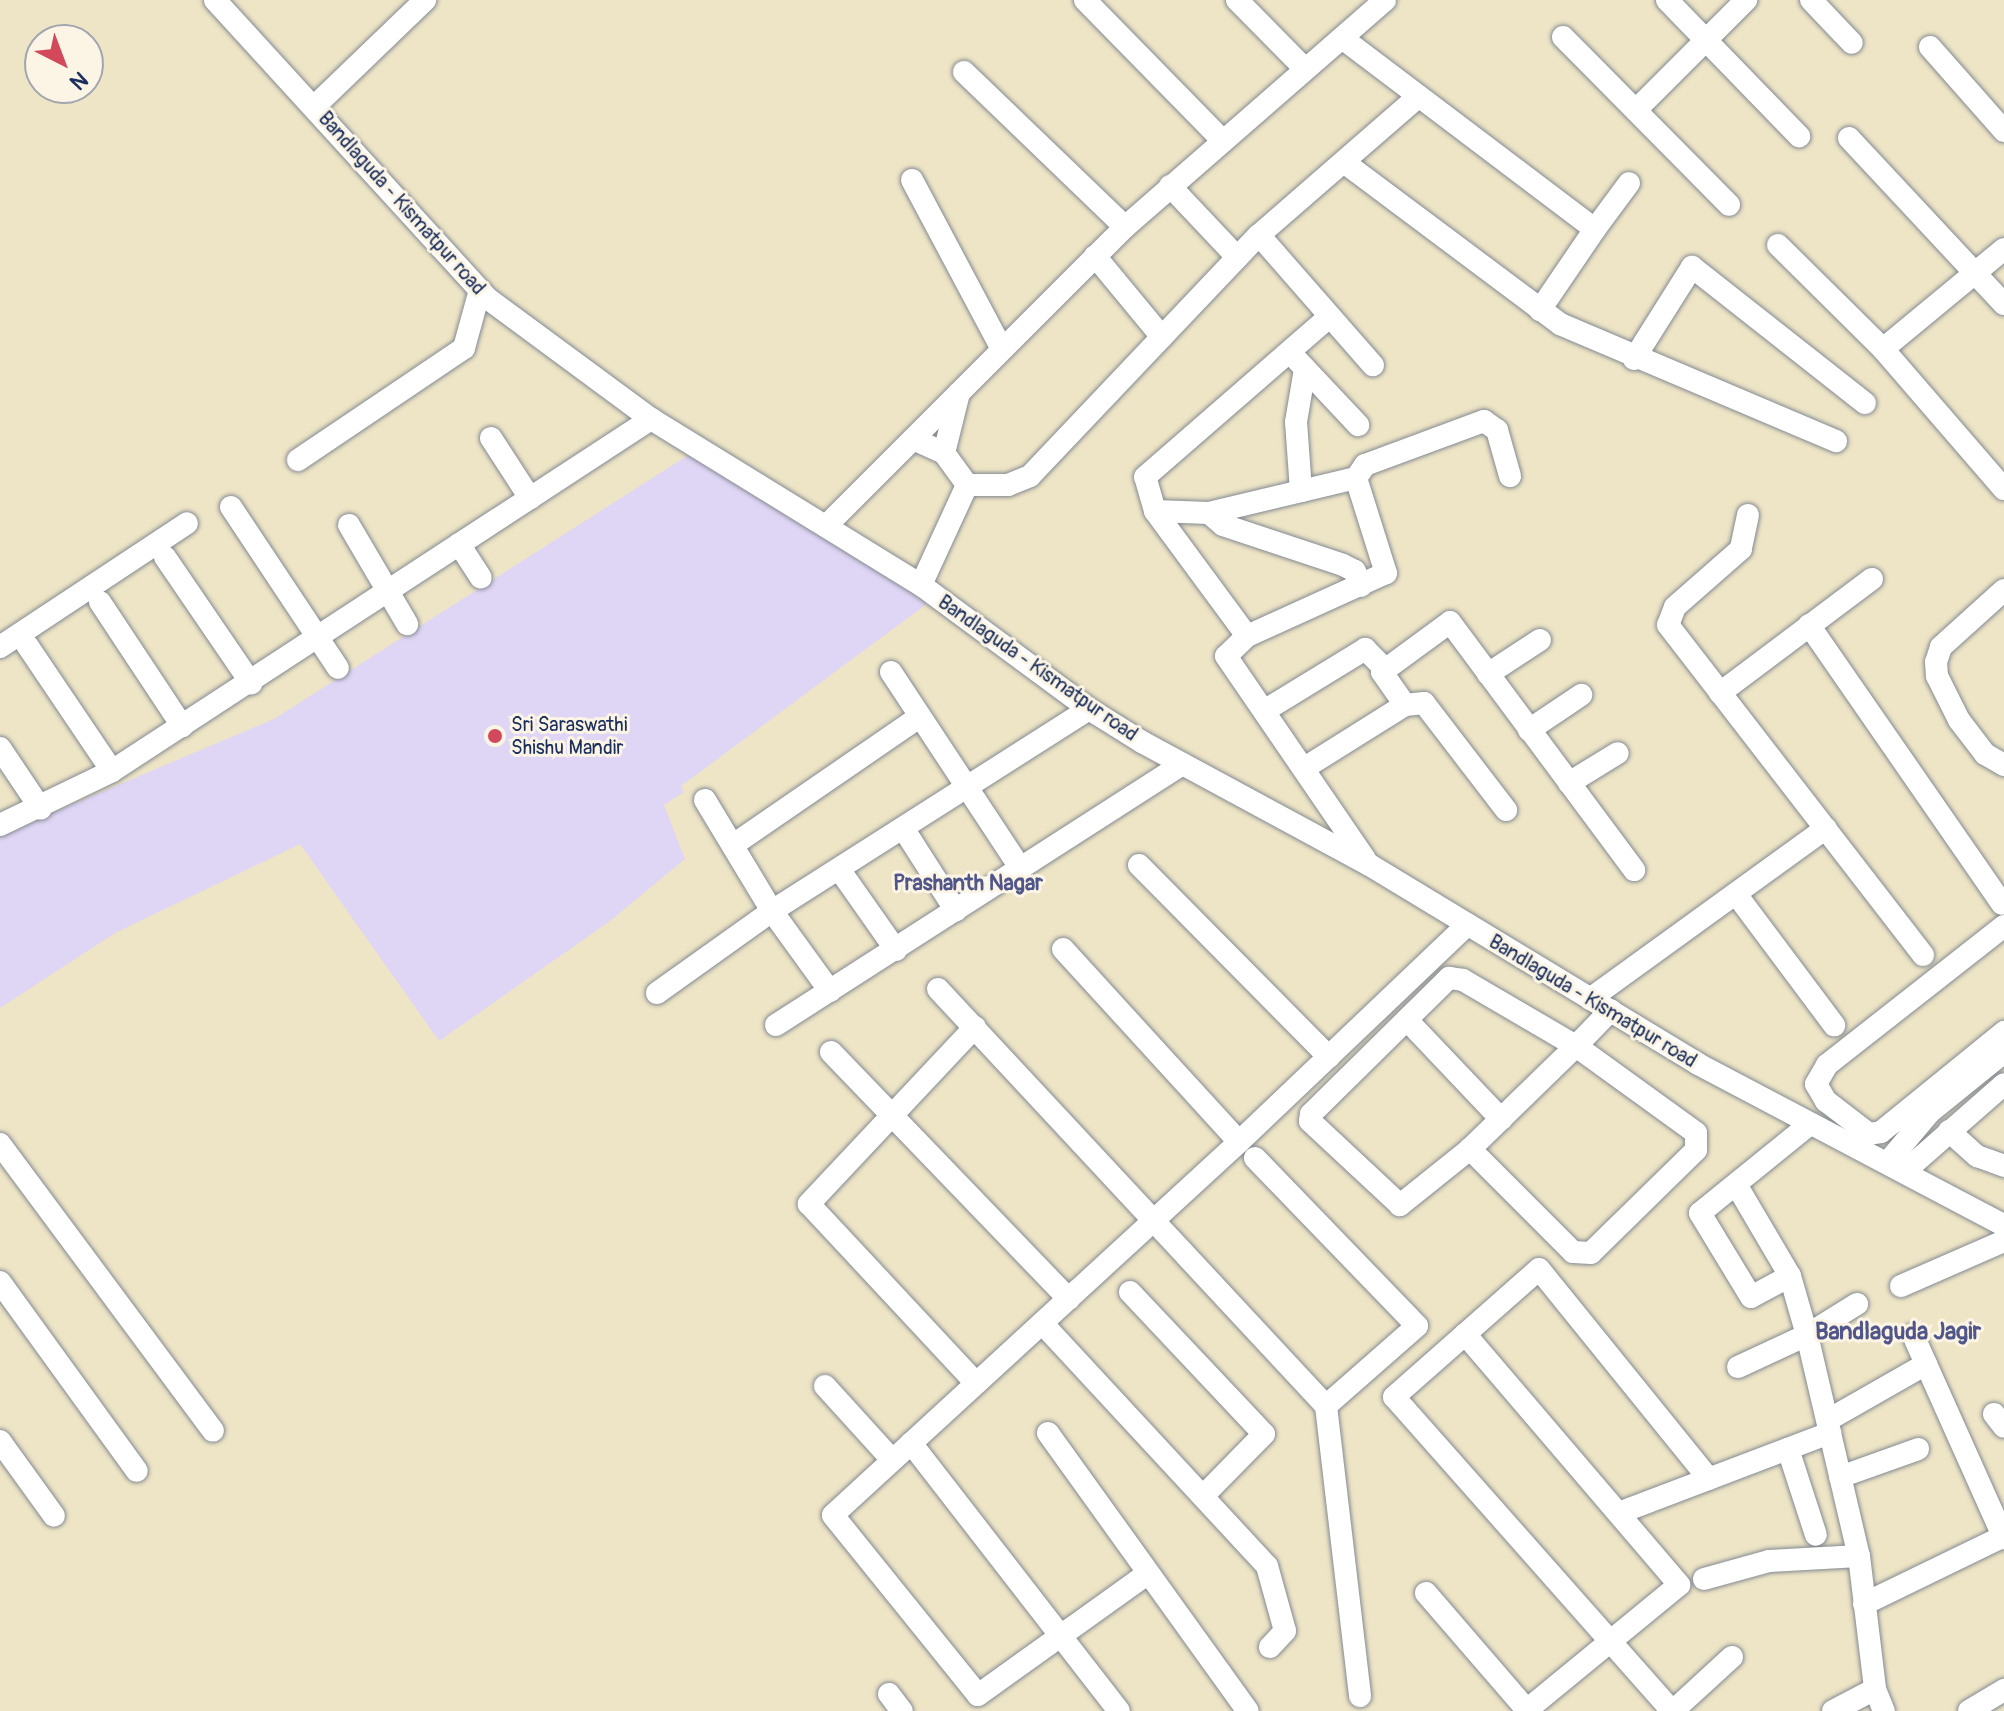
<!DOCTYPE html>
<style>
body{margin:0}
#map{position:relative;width:2004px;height:1711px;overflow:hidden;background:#eee5c6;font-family:Pangolin,sans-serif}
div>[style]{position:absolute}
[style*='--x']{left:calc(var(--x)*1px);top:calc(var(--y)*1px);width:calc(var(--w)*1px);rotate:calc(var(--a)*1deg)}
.built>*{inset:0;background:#dfd5f5}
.roads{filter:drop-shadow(0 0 2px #848a92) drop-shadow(0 0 2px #848a92)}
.minor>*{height:22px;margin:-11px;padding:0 11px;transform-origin:11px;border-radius:11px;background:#fff}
.dots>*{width:22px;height:22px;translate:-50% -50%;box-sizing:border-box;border:4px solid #fcf5e5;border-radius:50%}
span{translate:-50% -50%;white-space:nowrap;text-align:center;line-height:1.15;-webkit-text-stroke:6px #fcf5e5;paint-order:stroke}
.street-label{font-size:20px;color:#1b2f5e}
.poi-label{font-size:20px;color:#1b2f5e}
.left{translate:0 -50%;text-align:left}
.neighbourhood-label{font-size:22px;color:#50568a;font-weight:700}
.quarter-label{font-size:24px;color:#50568a;font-weight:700}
.north{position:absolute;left:24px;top:24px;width:80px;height:80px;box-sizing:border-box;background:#fcf5e5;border:2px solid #a2a6af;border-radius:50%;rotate:138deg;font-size:22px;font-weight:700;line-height:32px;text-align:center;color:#1b2f5e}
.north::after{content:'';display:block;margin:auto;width:28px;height:36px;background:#d1495b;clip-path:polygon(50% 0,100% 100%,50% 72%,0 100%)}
</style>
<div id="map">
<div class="built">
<i style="clip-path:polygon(690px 454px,928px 603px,681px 786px,684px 792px,664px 805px,685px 859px,610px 921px,439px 1041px,300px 844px,115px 933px,0 1008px,0 835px,274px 719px)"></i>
</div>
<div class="roads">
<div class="minor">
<i style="--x:215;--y:0;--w:403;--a:47.6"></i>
<i style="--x:487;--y:298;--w:204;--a:36.4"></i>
<i style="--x:651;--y:419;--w:317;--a:31.6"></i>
<i style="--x:921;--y:585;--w:209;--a:36.4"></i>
<i style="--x:1089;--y:709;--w:62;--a:31.9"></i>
<i style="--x:1142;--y:742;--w:257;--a:28.4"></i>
<i style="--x:1368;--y:864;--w:386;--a:31.2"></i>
<i style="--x:1698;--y:1064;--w:346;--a:27.8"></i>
<i style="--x:1085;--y:0;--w:194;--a:45.6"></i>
<i style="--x:1237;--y:0;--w:95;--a:45.4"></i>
<i style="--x:1667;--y:0;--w:190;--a:45.9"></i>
<i style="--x:1811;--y:0;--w:59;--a:46.4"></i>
<i style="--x:1563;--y:37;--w:236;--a:45.3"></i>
<i style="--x:1342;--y:38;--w:317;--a:37.1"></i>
<i style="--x:1595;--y:229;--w:98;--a:124.2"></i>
<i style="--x:1930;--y:47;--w:112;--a:48.6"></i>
<i style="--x:964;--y:72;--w:223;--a:43.9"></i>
<i style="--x:315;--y:106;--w:153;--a:-43.9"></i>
<i style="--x:1636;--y:110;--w:156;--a:-45"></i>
<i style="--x:1849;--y:138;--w:227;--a:47"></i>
<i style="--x:1345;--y:163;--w:269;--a:36.8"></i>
<i style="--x:1560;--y:324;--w:300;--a:23"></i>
<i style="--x:912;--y:180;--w:191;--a:62"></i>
<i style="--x:1170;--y:186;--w:98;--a:46.7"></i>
<i style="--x:1595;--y:229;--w:57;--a:-53.5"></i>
<i style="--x:1259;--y:235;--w:173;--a:48.8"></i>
<i style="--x:1778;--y:245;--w:148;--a:44.7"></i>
<i style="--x:1883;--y:349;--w:185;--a:49.2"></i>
<i style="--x:1095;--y:256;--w:105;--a:50.4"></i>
<i style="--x:1883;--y:349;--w:157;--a:-39.6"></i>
<i style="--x:1634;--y:359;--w:109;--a:-57.8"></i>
<i style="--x:1692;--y:267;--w:220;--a:38.2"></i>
<i style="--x:1298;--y:361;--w:88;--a:46.8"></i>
<i style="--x:491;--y:438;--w:72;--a:57"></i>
<i style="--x:913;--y:439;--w:34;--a:24"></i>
<i style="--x:944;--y:453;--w:62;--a:-76"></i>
<i style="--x:944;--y:453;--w:39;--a:54"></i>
<i style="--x:298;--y:460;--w:200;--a:-34"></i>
<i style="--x:464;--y:348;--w:60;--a:-74.6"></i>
<i style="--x:1356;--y:478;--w:100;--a:72.5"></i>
<i style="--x:1386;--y:573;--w:153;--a:155.6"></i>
<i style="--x:1247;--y:636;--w:29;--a:136"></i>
<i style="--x:1226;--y:656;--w:246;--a:55.6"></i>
<i style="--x:1301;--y:491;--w:69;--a:-94.1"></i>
<i style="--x:1296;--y:422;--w:54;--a:-80.4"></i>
<i style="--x:231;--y:507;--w:193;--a:56.4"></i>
<i style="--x:1155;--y:511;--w:54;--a:2.1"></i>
<i style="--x:1209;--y:513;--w:151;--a:-13.4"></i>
<i style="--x:1356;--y:478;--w:16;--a:-55"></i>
<i style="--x:1365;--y:465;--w:127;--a:-20.3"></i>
<i style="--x:1484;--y:421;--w:16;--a:35"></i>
<i style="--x:1497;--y:430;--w:48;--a:74.2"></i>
<i style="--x:1209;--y:513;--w:18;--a:41"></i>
<i style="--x:1223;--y:525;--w:126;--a:18.4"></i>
<i style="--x:1343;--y:565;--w:13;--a:27"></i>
<i style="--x:1355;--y:571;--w:16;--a:68"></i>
<i style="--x:1748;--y:515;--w:35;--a:102"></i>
<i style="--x:1741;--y:549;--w:88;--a:138.7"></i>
<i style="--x:1675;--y:607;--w:19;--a:111"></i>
<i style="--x:1668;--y:625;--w:417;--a:52.3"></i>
<i style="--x:349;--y:525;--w:115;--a:59.6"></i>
<i style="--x:827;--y:525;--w:421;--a:-45"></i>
<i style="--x:1125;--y:227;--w:345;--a:-41.1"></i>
<i style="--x:459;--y:544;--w:40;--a:57.1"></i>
<i style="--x:165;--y:557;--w:153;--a:55.7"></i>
<i style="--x:921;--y:585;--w:110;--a:-65.3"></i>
<i style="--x:967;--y:485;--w:41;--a:0"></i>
<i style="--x:1008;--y:485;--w:24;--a:-22"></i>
<i style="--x:1030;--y:476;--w:332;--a:-46.5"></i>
<i style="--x:1259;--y:235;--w:211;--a:-41"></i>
<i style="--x:2004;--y:590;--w:85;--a:137.9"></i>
<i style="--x:1941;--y:647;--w:16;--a:108"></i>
<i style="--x:1936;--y:662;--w:14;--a:86"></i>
<i style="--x:1937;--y:676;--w:49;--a:63.4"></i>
<i style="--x:1959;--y:720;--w:43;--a:52.6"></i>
<i style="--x:1985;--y:754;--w:22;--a:30"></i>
<i style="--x:100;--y:602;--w:149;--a:56.5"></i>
<i style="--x:1809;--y:625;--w:339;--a:55.3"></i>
<i style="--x:1247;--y:636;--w:155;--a:-126.4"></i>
<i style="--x:1155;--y:511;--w:35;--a:-106"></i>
<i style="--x:1145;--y:477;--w:241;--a:-41"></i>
<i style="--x:27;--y:645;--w:152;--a:56"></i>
<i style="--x:0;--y:647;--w:224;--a:-33.5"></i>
<i style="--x:891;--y:672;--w:236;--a:56.6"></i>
<i style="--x:1488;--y:674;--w:62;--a:-33.2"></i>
<i style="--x:1720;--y:693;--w:190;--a:-36.9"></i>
<i style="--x:1405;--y:705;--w:19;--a:-6"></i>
<i style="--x:1424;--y:703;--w:135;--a:52.5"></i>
<i style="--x:1264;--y:711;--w:119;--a:-31.5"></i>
<i style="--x:1365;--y:649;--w:27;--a:45"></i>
<i style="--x:1529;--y:730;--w:63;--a:-33.9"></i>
<i style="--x:0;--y:748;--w:73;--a:56.1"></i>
<i style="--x:1306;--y:767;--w:117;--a:-32.1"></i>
<i style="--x:1405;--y:705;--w:40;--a:-124.9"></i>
<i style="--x:1382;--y:672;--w:84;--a:-36.3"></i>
<i style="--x:1450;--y:622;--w:309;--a:53.4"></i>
<i style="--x:1569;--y:783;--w:57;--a:-31.5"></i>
<i style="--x:705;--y:800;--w:130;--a:58.9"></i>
<i style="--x:772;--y:911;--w:99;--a:54.1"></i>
<i style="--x:0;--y:825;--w:124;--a:-25.7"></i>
<i style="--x:112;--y:771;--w:644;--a:-33.15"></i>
<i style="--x:903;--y:828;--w:98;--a:57.4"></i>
<i style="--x:733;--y:845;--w:224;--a:-34.5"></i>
<i style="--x:1139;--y:865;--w:270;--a:45.3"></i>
<i style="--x:839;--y:869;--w:99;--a:54.9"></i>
<i style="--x:1736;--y:894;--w:164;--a:53.2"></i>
<i style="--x:2004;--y:926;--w:225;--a:141.9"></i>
<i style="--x:1827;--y:1065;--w:22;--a:120"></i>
<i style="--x:1816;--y:1084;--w:20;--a:60"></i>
<i style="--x:1826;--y:1101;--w:54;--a:37.5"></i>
<i style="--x:1869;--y:1134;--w:12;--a:-9"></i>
<i style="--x:1881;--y:1132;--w:159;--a:-39.1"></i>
<i style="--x:1063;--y:949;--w:261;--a:47.6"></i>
<i style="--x:938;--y:989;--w:570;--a:47.06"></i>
<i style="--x:1326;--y:1406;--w:292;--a:83.3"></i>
<i style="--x:657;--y:993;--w:141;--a:-35.5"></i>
<i style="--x:772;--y:911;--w:376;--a:-32.5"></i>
<i style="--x:1590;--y:999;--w:291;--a:-35.9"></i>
<i style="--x:1407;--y:1020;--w:137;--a:46.5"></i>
<i style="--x:776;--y:1025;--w:483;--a:-32.7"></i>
<i style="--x:975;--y:1027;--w:243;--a:133.2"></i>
<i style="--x:809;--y:1204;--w:245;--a:47"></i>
<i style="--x:831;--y:1052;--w:343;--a:46.1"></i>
<i style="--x:1949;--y:1131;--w:38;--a:42"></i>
<i style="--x:1977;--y:1156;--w:29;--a:20"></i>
<i style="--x:0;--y:1144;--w:357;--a:53.4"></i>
<i style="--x:1470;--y:1149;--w:90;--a:141.3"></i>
<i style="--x:1400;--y:1205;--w:123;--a:-137"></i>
<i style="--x:1310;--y:1121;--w:7;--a:-82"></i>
<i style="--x:1311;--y:1114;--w:194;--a:-44.6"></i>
<i style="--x:1449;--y:978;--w:14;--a:8"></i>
<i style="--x:1463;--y:980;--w:131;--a:30.3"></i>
<i style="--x:1576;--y:1046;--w:148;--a:35.9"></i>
<i style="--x:1696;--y:1133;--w:17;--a:90"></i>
<i style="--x:1696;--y:1150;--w:147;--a:135.6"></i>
<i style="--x:1591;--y:1253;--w:18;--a:-177"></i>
<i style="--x:1573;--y:1252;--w:146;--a:-135"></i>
<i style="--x:1470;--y:1149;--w:148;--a:-44.2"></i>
<i style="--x:1576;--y:1046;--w:50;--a:-45.8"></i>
<i style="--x:1255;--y:1158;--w:233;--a:46"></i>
<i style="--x:1417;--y:1326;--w:121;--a:138.7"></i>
<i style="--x:1887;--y:1163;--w:67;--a:-49.9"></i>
<i style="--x:1930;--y:1112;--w:95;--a:-39"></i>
<i style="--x:1904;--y:1172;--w:133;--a:-41.3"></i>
<i style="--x:1737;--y:1186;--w:104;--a:59.5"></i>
<i style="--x:1790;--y:1276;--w:61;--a:73.9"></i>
<i style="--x:1807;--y:1335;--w:227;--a:76.8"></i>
<i style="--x:1859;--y:1556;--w:134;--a:83.1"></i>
<i style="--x:1875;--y:1689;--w:24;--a:68"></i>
<i style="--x:1790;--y:1276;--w:44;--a:151.7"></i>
<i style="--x:1751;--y:1297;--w:98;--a:-121.3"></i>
<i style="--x:1700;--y:1213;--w:141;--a:-39"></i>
<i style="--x:0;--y:1282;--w:233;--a:54.1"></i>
<i style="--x:1901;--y:1286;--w:112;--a:-23.6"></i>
<i style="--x:1130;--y:1292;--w:195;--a:46.7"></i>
<i style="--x:1264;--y:1434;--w:86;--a:134.5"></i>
<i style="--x:1042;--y:1323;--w:331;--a:47.2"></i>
<i style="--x:1267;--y:1566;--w:67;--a:74.5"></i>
<i style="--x:1285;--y:1631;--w:22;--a:133"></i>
<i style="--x:1465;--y:1334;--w:330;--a:49.5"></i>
<i style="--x:1679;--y:1585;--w:197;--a:140.6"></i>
<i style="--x:1926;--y:1364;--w:191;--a:65.9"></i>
<i style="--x:1738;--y:1367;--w:76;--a:-24.9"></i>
<i style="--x:1807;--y:1335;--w:59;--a:-31.8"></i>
<i style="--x:825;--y:1386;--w:100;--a:47.8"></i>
<i style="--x:1994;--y:1414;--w:16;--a:52"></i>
<i style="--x:1828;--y:1420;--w:113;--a:-29.7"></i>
<i style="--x:1926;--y:1364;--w:32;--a:-114"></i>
<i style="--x:1048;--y:1433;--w:342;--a:54.3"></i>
<i style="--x:0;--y:1441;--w:92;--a:54.2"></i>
<i style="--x:911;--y:1443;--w:339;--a:52.2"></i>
<i style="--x:1788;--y:1449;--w:90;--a:72"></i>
<i style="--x:1840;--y:1477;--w:83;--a:-19.7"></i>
<i style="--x:1619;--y:1513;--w:226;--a:-20.8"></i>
<i style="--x:1147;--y:1574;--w:208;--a:144.4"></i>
<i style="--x:978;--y:1695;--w:231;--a:-128.9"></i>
<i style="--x:833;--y:1515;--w:551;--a:-42.57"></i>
<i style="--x:1239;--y:1142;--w:315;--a:-43.6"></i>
<i style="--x:1704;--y:1579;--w:67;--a:-15.5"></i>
<i style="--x:1769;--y:1561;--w:90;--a:-3.2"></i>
<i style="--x:1426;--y:1593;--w:156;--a:49.2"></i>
<i style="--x:1864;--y:1604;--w:156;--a:-25.9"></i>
<i style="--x:889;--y:1694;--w:21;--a:53"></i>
<i style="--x:1672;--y:1711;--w:419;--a:-131.5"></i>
<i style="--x:1394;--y:1397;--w:193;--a:-41.4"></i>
<i style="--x:1539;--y:1269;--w:270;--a:51"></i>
<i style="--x:1673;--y:1711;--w:80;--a:-42.5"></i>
<i style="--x:1833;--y:1711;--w:47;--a:-27.6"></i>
<i style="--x:1969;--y:1711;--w:41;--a:-31"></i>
</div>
</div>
<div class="dots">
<i style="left:495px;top:736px;background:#d1495b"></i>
</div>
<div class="street-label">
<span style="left:402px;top:203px;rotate:48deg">Bandlaguda - Kismatpur road</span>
<span style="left:1038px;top:668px;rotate:35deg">Bandlaguda - Kismatpur road</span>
<span style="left:1593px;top:1001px;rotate:31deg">Bandlaguda - Kismatpur road</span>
</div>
<div class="poi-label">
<span class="left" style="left:511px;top:736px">Sri Saraswathi<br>Shishu Mandir</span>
</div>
<div class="neighbourhood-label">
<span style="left:968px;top:884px">Prashanth Nagar</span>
</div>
<div class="quarter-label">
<span style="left:1898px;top:1332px">Bandlaguda Jagir</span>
</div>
<div class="north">N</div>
</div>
